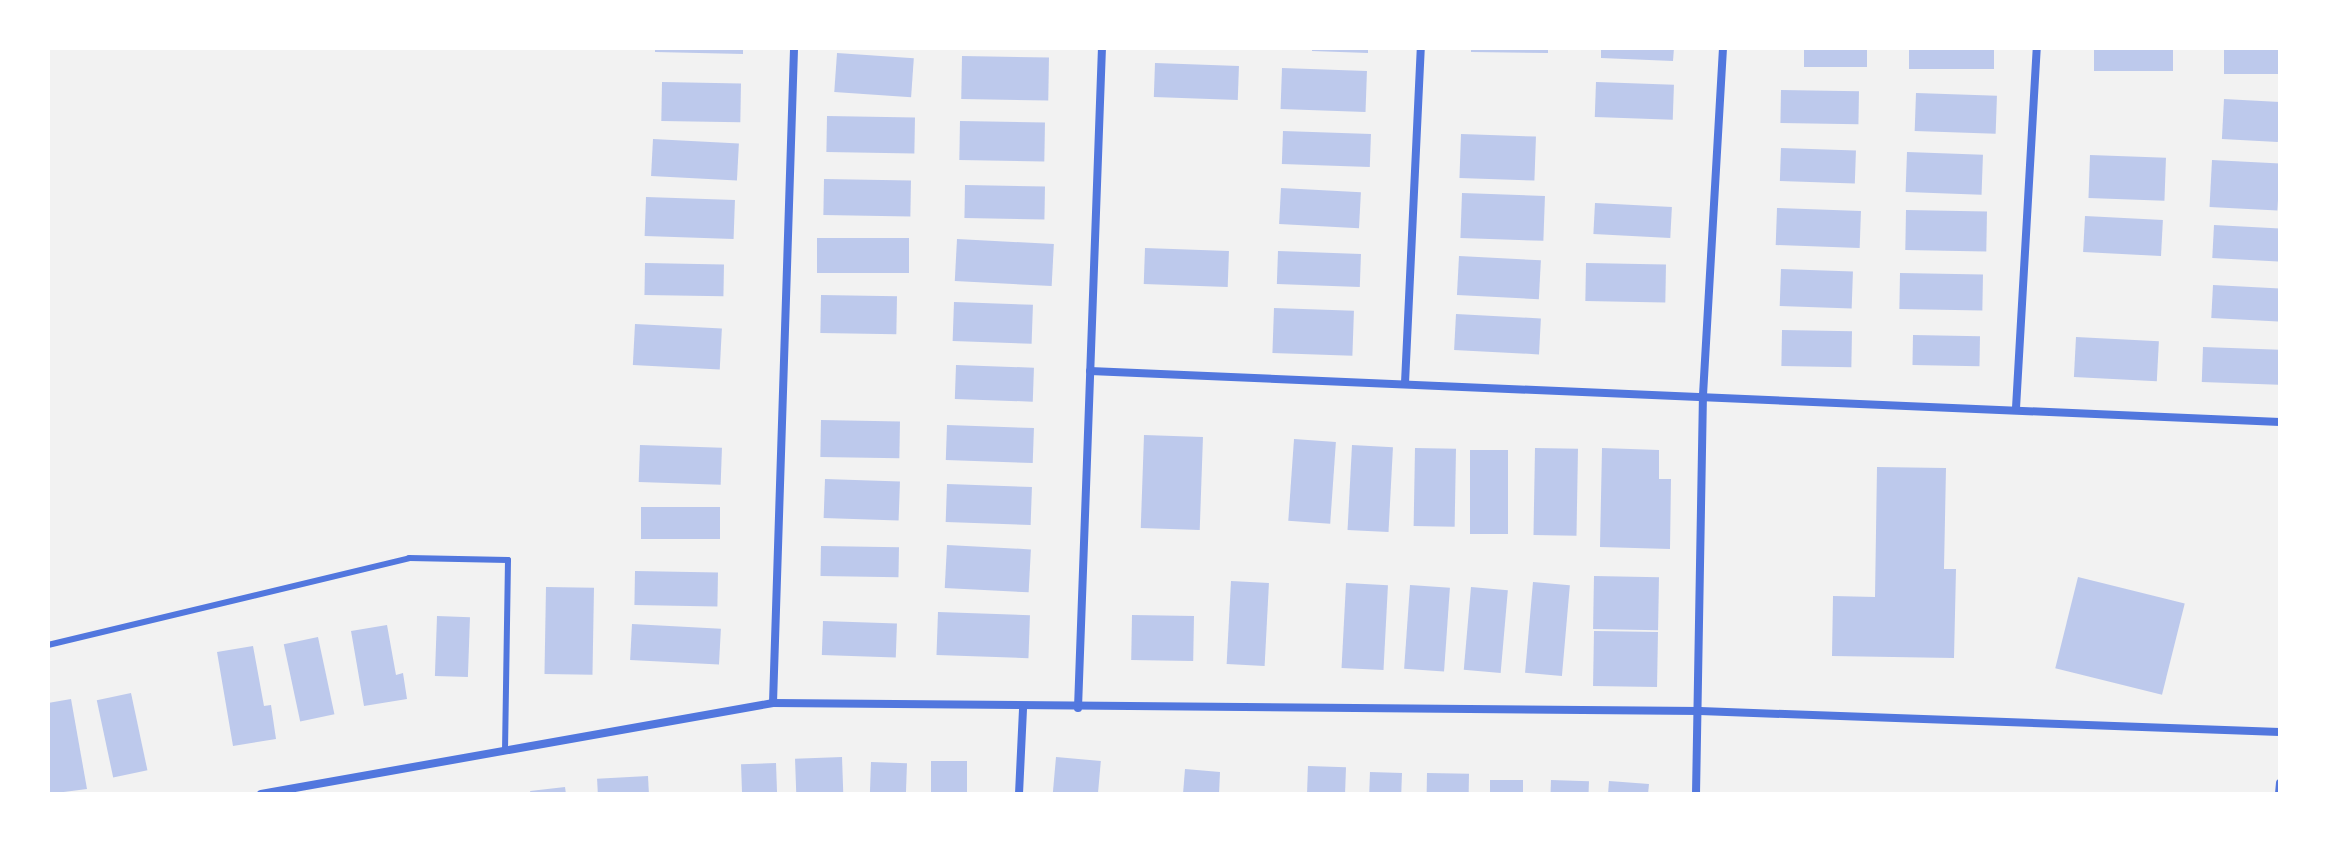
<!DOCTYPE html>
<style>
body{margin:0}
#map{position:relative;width:2328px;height:842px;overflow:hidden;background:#f2f2f2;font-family:Raleway,sans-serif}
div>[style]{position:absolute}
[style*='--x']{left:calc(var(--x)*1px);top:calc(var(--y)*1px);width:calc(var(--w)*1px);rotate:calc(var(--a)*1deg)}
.building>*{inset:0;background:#bdc9ec;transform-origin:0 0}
.service>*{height:6px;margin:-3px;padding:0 3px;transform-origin:3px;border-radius:3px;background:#5277de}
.minor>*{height:8px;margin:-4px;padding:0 4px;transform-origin:4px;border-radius:4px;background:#5277de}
span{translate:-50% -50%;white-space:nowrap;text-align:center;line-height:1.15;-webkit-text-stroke:8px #fff;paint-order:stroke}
.frame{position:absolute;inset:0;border:50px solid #fff;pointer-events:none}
</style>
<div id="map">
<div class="building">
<i style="clip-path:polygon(655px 48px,743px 48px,743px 54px,655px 52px)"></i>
<i style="clip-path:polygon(1312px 48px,1368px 48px,1368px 53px,1312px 51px)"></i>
<i style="clip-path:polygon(1471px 48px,1548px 48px,1548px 53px,1471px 52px)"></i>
<i style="clip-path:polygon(1601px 48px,1674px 48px,1673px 61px,1601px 58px)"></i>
<i style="left:1804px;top:48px;width:63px;height:19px"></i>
<i style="left:1909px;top:48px;width:85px;height:21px"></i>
<i style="left:2094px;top:48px;width:79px;height:23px"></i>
<i style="left:2224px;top:48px;width:56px;height:26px"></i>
<i style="left:837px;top:53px;width:77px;height:39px;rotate:4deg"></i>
<i style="left:962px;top:56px;width:87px;height:43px;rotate:1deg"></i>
<i style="left:1155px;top:63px;width:84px;height:34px;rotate:2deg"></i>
<i style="left:1282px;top:68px;width:85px;height:41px;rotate:2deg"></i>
<i style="left:662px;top:82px;width:79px;height:39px;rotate:1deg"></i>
<i style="left:1596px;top:82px;width:78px;height:35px;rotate:2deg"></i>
<i style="left:1781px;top:90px;width:78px;height:33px;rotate:1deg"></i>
<i style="left:1916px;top:93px;width:81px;height:38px;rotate:2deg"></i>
<i style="left:2224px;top:99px;width:56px;height:40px;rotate:3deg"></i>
<i style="left:827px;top:116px;width:88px;height:36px;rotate:1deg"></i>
<i style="left:960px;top:121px;width:85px;height:39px;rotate:1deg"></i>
<i style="left:1283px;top:131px;width:88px;height:33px;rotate:2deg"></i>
<i style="left:1461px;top:134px;width:75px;height:44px;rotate:2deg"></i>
<i style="left:653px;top:139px;width:86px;height:37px;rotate:3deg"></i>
<i style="left:1781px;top:148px;width:75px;height:33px;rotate:2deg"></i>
<i style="left:1907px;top:152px;width:76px;height:40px;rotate:2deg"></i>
<i style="left:2090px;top:155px;width:76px;height:43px;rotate:2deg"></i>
<i style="left:2212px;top:160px;width:68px;height:47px;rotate:3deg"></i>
<i style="left:824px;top:179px;width:87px;height:36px;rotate:1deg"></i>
<i style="left:965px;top:185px;width:80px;height:33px;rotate:1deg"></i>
<i style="left:1281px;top:188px;width:80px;height:36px;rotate:3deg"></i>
<i style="left:1462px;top:193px;width:83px;height:45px;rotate:2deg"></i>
<i style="left:646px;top:197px;width:89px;height:39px;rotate:2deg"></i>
<i style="left:1595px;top:203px;width:77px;height:31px;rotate:3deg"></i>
<i style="left:1777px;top:208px;width:84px;height:37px;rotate:2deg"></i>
<i style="left:1906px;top:210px;width:81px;height:40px;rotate:1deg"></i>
<i style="left:2085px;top:216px;width:78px;height:36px;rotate:3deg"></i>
<i style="left:2214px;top:225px;width:66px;height:33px;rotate:3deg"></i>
<i style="left:909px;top:238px;width:35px;height:92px;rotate:90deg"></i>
<i style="left:957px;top:239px;width:97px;height:42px;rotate:3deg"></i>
<i style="left:1145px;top:248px;width:84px;height:36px;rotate:2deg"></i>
<i style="left:1278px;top:251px;width:83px;height:33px;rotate:2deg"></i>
<i style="left:1459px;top:256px;width:82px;height:39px;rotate:3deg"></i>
<i style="left:645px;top:263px;width:79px;height:32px;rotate:1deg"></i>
<i style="left:1586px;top:263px;width:80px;height:38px;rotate:1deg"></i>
<i style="left:1781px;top:269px;width:72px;height:37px;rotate:2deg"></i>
<i style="left:1900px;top:273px;width:83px;height:36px;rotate:1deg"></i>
<i style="left:2213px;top:285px;width:67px;height:33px;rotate:3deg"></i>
<i style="left:821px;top:295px;width:76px;height:38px;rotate:1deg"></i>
<i style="left:954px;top:302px;width:79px;height:39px;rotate:2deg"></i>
<i style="left:1274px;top:308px;width:80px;height:45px;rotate:2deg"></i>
<i style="left:1456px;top:314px;width:85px;height:36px;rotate:3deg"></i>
<i style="left:635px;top:324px;width:87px;height:41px;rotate:3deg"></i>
<i style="left:1782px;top:330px;width:70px;height:36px;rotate:1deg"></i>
<i style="left:1913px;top:335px;width:67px;height:30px;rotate:1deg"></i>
<i style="left:2076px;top:337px;width:83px;height:40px;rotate:3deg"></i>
<i style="left:2203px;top:347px;width:77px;height:35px;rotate:2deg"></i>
<i style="left:956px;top:365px;width:78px;height:34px;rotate:2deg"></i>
<i style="left:821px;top:420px;width:79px;height:37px;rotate:1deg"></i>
<i style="left:947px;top:425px;width:87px;height:35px;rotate:2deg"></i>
<i style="left:1144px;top:435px;width:59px;height:93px;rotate:2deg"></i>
<i style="left:1294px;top:439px;width:42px;height:82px;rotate:4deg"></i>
<i style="left:640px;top:445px;width:82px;height:37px;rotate:2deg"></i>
<i style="left:1352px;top:445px;width:41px;height:85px;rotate:3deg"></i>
<i style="left:1415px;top:448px;width:41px;height:78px;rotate:1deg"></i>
<i style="left:1535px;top:448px;width:43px;height:87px;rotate:1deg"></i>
<i style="clip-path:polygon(1602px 448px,1659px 450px,1659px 479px,1671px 479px,1670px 549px,1600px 547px)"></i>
<i style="left:1470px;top:450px;width:38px;height:84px"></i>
<i style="clip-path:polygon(1877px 467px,1946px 468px,1944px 569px,1956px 569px,1954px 658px,1832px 656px,1833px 596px,1875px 597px)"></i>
<i style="left:825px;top:479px;width:75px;height:39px;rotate:2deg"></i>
<i style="left:947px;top:484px;width:85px;height:38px;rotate:2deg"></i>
<i style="left:641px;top:507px;width:79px;height:32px"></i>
<i style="left:947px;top:545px;width:84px;height:43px;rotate:3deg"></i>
<i style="left:821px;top:546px;width:78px;height:30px;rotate:1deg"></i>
<i style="left:635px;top:571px;width:83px;height:34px;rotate:1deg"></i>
<i style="left:1594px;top:576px;width:65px;height:53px;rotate:1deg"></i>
<i style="left:2078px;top:577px;width:110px;height:94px;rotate:14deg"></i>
<i style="left:1231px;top:581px;width:38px;height:83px;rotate:3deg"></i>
<i style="left:1533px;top:582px;width:37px;height:91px;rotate:5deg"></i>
<i style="left:1346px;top:583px;width:42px;height:85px;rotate:3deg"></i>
<i style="left:1410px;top:585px;width:40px;height:84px;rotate:4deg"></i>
<i style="left:546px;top:587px;width:48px;height:87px;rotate:1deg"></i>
<i style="left:1471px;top:587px;width:37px;height:83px;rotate:5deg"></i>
<i style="left:938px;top:612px;width:92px;height:43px;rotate:2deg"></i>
<i style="left:1132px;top:615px;width:62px;height:45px;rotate:1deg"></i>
<i style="left:437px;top:616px;width:33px;height:60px;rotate:2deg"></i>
<i style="left:823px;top:621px;width:74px;height:34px;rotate:2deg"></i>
<i style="left:632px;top:624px;width:89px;height:36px;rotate:3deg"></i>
<i style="clip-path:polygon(387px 625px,396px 675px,403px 673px,407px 699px,364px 706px,351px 631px)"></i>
<i style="left:1594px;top:631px;width:64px;height:55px;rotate:1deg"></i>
<i style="left:318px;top:637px;width:79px;height:35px;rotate:78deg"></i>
<i style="clip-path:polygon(253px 646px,264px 706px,271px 705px,276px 739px,233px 746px,217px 652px)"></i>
<i style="left:131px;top:693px;width:79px;height:35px;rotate:78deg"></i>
<i style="clip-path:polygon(71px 699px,87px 789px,48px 794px,48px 703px)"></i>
<i style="left:842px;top:757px;width:37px;height:47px;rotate:88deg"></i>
<i style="left:1056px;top:757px;width:45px;height:37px;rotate:5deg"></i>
<i style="left:931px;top:761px;width:36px;height:33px"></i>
<i style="left:871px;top:762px;width:36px;height:32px;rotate:2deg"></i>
<i style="left:776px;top:763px;width:31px;height:35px;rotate:88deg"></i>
<i style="left:1308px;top:766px;width:38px;height:28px;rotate:2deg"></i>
<i style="clip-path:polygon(1185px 769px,1220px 772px,1219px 794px,1183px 794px)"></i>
<i style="left:1370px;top:772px;width:32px;height:22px;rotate:2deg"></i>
<i style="left:1427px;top:773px;width:42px;height:21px;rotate:1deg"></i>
<i style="left:648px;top:776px;width:18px;height:51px;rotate:87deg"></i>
<i style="left:1490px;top:780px;width:33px;height:14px"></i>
<i style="left:1551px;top:780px;width:38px;height:14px;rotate:2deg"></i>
<i style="clip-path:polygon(1609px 781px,1649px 784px,1648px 794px,1608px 794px)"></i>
<i style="clip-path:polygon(565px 787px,566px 794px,531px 794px,530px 791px)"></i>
</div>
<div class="service">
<i style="--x:48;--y:645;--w:371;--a:-13.5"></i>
<i style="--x:409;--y:558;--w:99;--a:1.2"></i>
<i style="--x:508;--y:560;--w:190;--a:90.9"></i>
</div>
<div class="minor">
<i style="--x:1090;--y:371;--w:1191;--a:2.45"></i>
<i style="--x:1405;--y:383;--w:335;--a:-87.3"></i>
<i style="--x:2016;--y:408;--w:361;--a:-86.7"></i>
<i style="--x:773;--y:703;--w:655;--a:-88.16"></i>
<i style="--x:1078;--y:708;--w:660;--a:-87.92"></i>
<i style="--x:261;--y:794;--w:520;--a:-10.08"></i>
<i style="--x:773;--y:703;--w:927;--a:0.49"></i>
<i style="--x:1700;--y:711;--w:580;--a:2.07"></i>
<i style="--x:1019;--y:794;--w:86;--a:-87.3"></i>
<i style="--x:1696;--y:794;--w:399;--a:-89"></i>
<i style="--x:1703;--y:395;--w:348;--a:-86.7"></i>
<i style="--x:2279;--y:794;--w:11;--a:-85"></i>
</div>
<div class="frame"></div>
</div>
